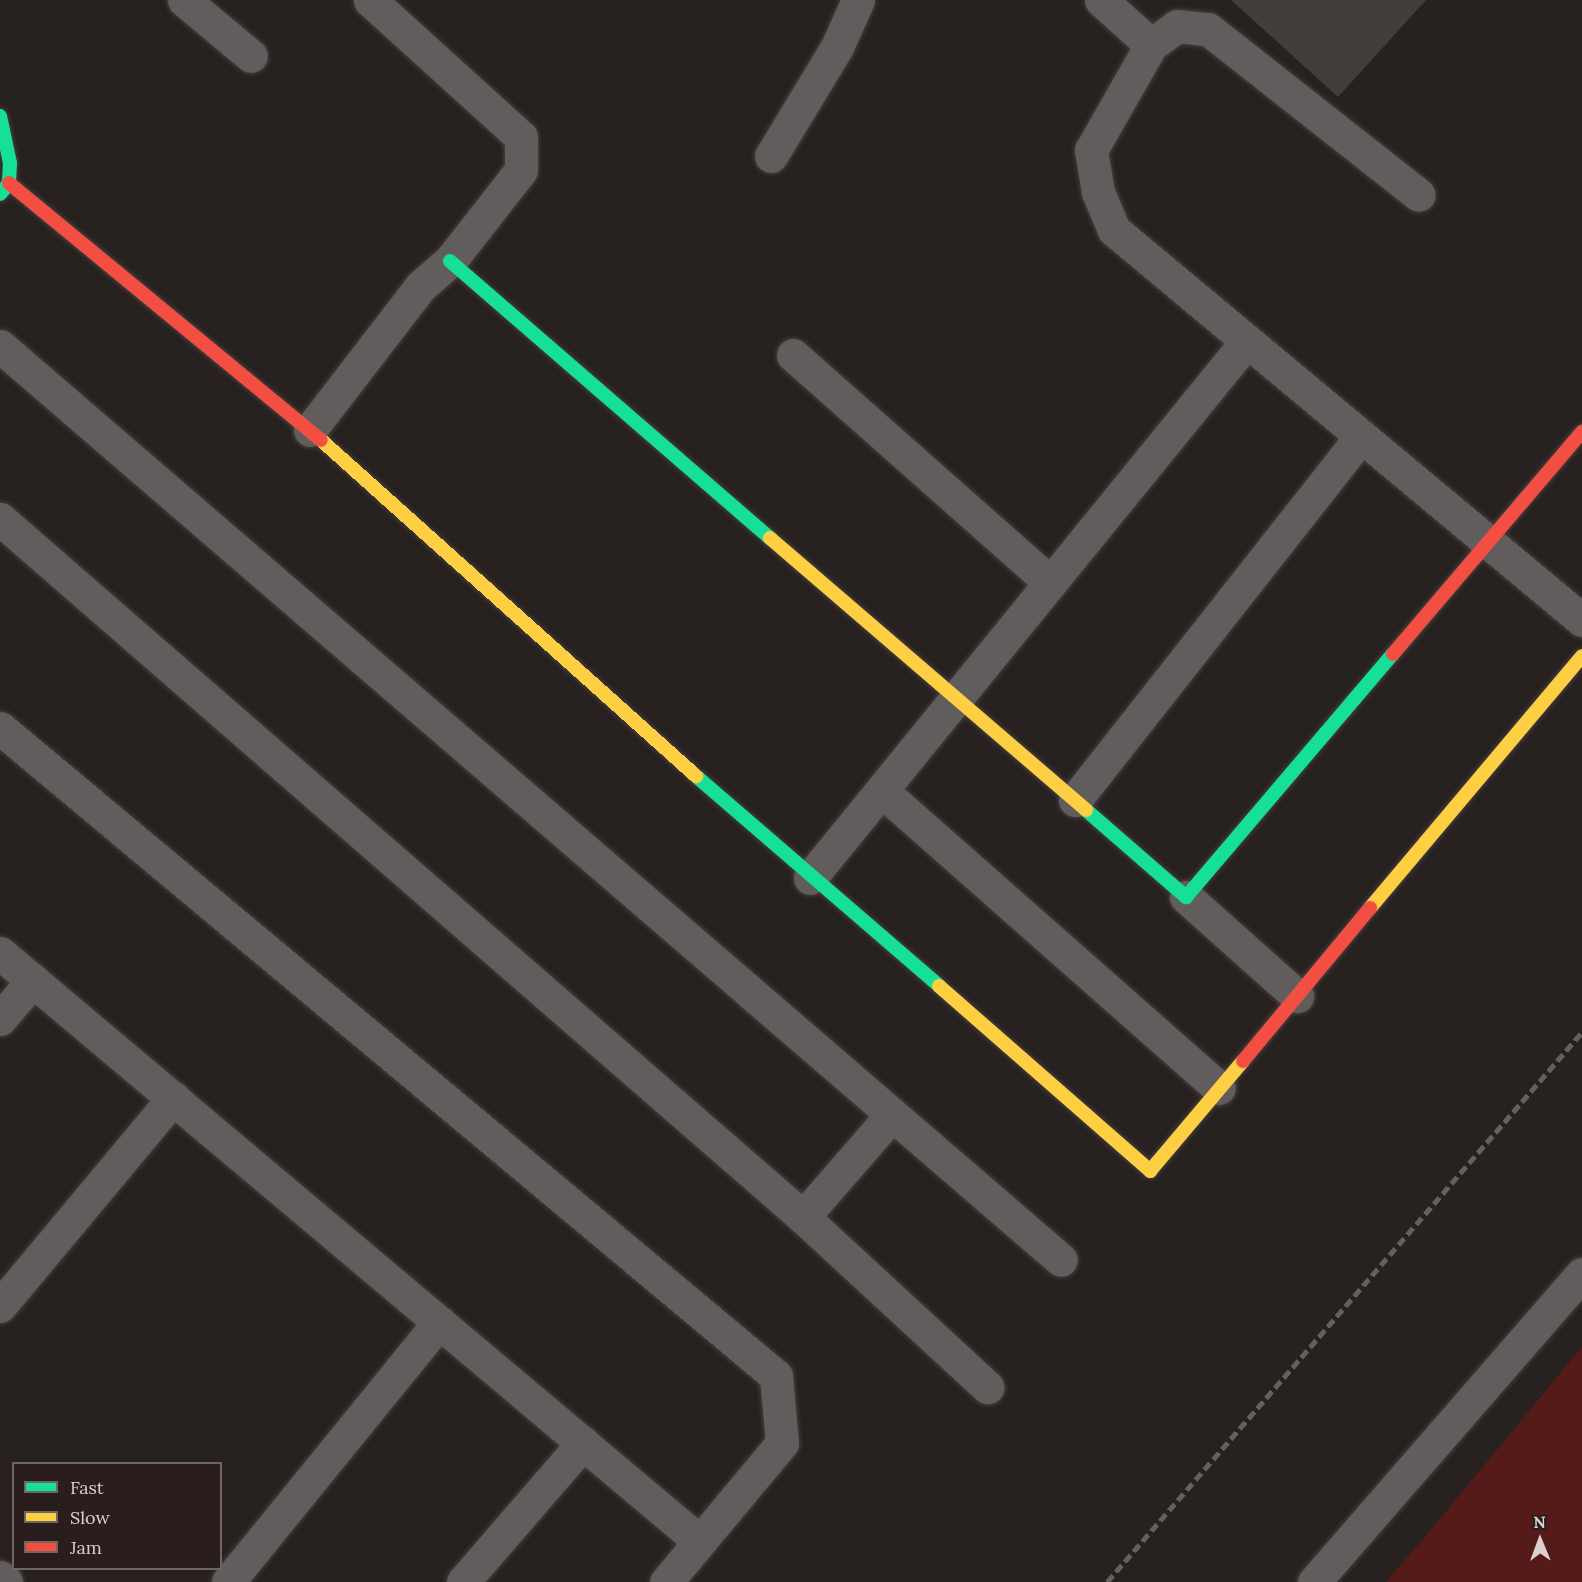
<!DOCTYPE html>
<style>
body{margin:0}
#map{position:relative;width:1582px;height:1582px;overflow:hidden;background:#272120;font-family:Lora,serif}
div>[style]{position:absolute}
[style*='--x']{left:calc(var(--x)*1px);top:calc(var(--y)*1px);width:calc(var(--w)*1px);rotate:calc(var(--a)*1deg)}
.water>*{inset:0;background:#551b19}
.building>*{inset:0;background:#433d3c}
.roads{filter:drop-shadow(0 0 2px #433e3d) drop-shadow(0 0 2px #433e3d)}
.street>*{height:33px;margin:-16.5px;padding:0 16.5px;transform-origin:16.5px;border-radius:16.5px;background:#625d5d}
.fast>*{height:14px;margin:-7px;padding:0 7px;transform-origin:7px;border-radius:7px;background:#16e098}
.slow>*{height:14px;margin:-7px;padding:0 7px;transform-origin:7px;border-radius:7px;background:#ffcf43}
.jam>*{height:14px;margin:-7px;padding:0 7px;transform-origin:7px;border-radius:7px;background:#f24e42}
.rail>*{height:4.5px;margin-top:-2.25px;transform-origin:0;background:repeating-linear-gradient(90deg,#64605f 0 9px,transparent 0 13.5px)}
span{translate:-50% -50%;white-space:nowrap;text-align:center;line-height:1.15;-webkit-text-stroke:4.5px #2a1e1d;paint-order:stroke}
.legend{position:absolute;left:12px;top:1462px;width:210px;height:108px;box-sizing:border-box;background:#2a1e1d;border:2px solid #706564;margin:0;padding:8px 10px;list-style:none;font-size:18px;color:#d9d0cf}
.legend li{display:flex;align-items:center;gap:12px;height:30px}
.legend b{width:30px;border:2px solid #706564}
.north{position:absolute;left:1510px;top:1510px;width:60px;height:60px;-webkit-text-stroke:4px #2a1e1d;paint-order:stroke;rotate:359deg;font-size:16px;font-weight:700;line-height:24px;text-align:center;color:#d9d0cf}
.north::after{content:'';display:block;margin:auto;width:21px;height:27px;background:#d9d0cf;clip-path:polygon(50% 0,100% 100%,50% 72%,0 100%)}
</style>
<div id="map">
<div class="water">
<i style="clip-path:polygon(1582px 1347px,1582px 1582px,1386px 1582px,1424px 1538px)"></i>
</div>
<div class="building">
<i style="clip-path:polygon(1231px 0,1426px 0,1338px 97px)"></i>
</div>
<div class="roads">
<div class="street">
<i style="--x:184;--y:0;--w:87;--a:39.9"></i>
<i style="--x:1101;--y:0;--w:67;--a:42"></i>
<i style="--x:1151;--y:45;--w:32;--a:-36"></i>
<i style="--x:1177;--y:26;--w:31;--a:6"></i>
<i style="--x:1208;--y:29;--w:268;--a:38.2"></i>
<i style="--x:1151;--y:45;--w:121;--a:119.7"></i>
<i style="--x:1091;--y:150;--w:43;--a:80.5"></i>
<i style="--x:1098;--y:192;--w:41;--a:67.2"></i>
<i style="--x:1114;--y:230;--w:609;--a:39.81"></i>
<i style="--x:771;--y:156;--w:127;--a:-58.8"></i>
<i style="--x:837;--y:47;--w:51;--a:-65.9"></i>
<i style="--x:0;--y:346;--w:1400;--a:40.74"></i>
<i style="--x:793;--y:355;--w:344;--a:41.5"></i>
<i style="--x:310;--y:430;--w:182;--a:-52.4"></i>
<i style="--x:421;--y:286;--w:38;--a:-41"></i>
<i style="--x:450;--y:261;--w:115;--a:-52"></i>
<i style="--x:521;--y:170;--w:33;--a:-90"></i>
<i style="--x:521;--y:137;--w:204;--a:-137.8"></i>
<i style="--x:0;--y:519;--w:1064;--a:41"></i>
<i style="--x:803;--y:1217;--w:251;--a:42.7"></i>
<i style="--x:0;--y:728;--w:1011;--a:39.86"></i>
<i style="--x:776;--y:1376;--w:67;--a:84.9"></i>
<i style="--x:782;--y:1443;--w:181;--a:129.8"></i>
<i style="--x:882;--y:791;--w:449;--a:41.4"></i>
<i style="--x:1075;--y:800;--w:463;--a:-51.8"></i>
<i style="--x:810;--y:878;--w:692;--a:-50.86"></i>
<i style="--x:1186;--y:897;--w:149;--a:41.7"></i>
<i style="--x:0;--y:953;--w:913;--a:40.07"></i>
<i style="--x:0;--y:1019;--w:51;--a:-49.8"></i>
<i style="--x:803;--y:1217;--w:131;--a:-49"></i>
<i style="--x:0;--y:1306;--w:271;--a:-50.2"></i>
<i style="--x:0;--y:1577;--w:8;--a:40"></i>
<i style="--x:228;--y:1582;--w:335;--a:-50.9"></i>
<i style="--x:463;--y:1582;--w:184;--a:-49.2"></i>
<i style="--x:1314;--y:1582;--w:408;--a:-49"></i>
</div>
<div class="fast">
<i style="--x:0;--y:116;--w:48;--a:78"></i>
<i style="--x:10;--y:163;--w:20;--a:93"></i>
<i style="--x:9;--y:183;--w:14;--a:129"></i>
<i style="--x:450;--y:261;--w:423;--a:40.9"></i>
<i style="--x:696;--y:776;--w:321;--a:40.8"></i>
<i style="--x:1086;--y:810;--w:133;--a:41"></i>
<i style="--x:1186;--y:897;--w:319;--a:-49.6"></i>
</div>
<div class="slow">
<i style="--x:321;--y:440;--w:504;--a:41.86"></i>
<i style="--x:770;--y:538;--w:417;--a:40.7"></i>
<i style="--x:1370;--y:908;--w:329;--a:-49.9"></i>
<i style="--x:939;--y:986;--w:281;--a:41.2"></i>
<i style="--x:1150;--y:1171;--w:144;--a:-49.8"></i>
</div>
<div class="jam">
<i style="--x:9;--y:183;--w:404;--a:39.5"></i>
<i style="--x:1393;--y:654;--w:292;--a:-49.6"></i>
<i style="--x:1243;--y:1061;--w:199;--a:-50.3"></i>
</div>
</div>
<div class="rail">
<i style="--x:1107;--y:1582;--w:727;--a:-49.18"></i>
</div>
<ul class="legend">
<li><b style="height:8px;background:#16e098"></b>Fast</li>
<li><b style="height:8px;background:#ffcf43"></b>Slow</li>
<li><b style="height:8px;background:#f24e42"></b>Jam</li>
</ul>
<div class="north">N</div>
</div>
